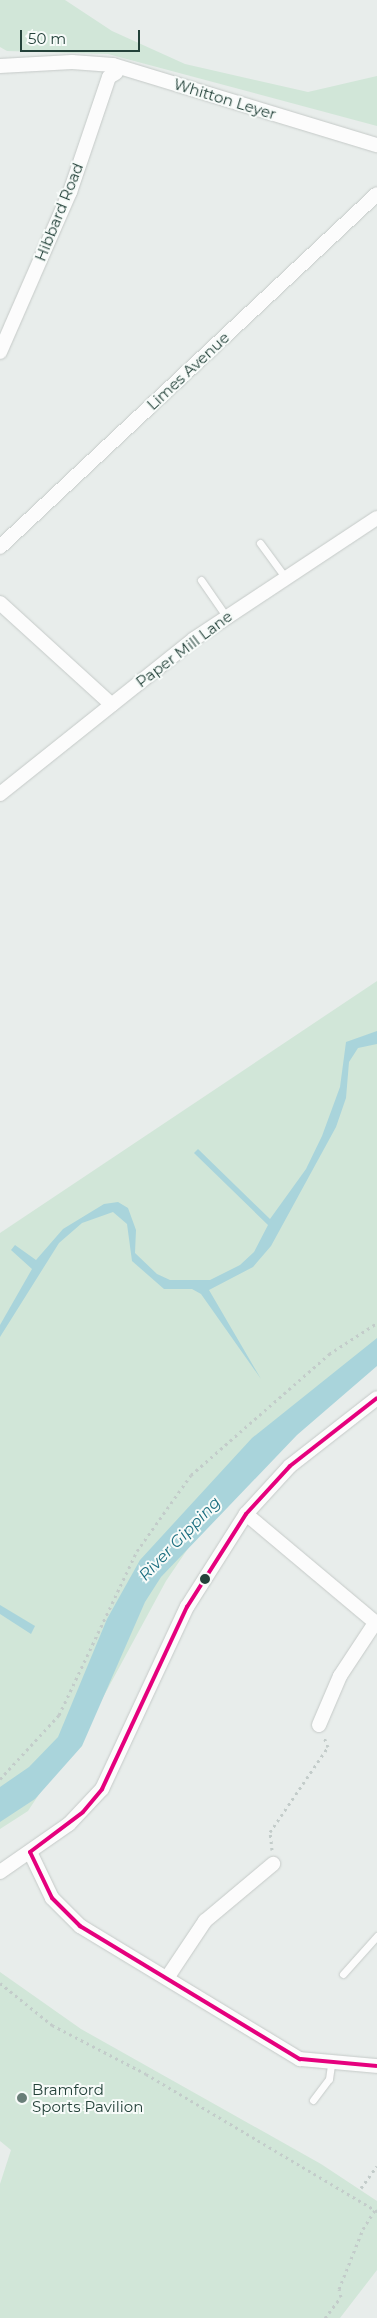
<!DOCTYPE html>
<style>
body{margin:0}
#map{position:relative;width:377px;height:2318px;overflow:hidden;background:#e8edeb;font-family:Montserrat,sans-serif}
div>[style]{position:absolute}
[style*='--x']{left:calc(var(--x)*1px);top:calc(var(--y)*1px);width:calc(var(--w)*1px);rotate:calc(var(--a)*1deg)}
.green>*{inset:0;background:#d1e6d8}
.water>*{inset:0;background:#a9d4db}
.path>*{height:3px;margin-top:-1.5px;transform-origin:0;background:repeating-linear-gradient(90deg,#c3ccca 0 2.5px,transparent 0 6.5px)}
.roads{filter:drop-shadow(0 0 1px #c5cac8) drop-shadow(0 0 1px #c5cac8)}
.lane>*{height:7px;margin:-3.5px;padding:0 3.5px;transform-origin:3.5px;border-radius:3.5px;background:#fcfcfc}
.street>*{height:14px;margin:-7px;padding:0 7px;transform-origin:7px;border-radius:7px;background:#fcfcfc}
.bus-1>*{height:4px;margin:-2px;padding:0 2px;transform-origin:2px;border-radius:2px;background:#e5007d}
.dots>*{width:14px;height:14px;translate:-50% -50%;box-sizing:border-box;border:2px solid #f7fbf9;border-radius:50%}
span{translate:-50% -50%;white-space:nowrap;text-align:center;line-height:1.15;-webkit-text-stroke:4px #f7fbf9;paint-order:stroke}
.street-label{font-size:15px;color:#24423a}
.poi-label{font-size:15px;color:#24423a}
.left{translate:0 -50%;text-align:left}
.water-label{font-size:16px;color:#1c6f80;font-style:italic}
.scale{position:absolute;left:20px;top:30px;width:120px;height:22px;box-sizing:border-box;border:2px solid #24423a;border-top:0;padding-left:6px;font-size:15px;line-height:18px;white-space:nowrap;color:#24423a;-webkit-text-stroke:4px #f7fbf9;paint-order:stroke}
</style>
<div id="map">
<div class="green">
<i style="clip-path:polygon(0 0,65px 0,112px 31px,185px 64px,308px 92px,377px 76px,377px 126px,108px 54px,7px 51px,0 47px)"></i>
<i style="clip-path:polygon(377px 981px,377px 1361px,244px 1466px,166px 1581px,101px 1701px,28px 1811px,0 1829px,0 1233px)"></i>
<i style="clip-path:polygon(0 1972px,81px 2029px,321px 2164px,377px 2201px,377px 2270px,340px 2318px,0 2318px,0 2184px,11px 2150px,0 2141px)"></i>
</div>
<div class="water">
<i style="clip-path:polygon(377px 1031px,377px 1044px,358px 1048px,349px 1062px,346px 1098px,336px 1127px,271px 1246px,253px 1267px,209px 1290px,261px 1379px,201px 1294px,192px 1289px,164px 1289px,132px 1261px,127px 1224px,113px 1212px,82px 1223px,59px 1243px,0 1337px,0 1325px,32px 1269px,11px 1250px,15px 1245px,36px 1260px,63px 1229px,104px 1204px,118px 1202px,128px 1208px,136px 1230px,135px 1253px,157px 1274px,170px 1280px,210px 1280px,240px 1265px,254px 1252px,268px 1225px,194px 1153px,198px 1149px,270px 1219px,306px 1169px,322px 1136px,340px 1087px,346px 1042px)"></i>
<i style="clip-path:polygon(377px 1338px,377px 1366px,297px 1435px,161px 1577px,145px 1602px,82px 1746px,35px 1799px,0 1822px,0 1787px,29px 1767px,58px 1737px,107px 1619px,140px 1560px,252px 1438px)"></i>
<i style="clip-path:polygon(0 1605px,35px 1626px,31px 1634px,0 1614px)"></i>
</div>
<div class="path">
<i style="--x:0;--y:1779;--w:87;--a:-47.3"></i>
<i style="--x:59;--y:1715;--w:182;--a:-64.6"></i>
<i style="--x:137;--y:1551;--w:93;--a:-54.6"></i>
<i style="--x:191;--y:1475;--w:184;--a:-41.2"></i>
<i style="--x:329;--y:1354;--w:57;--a:-32.9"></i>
<i style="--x:272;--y:1850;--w:18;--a:-96"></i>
<i style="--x:270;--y:1832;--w:103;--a:-55.7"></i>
<i style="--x:328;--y:1747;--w:11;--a:-112"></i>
<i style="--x:0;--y:1983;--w:67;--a:38.9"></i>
<i style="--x:52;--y:2025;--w:106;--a:27.5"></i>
<i style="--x:146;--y:2074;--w:269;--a:30.7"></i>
<i style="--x:361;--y:2188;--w:27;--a:-54"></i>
<i style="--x:325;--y:2318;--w:26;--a:-53"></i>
<i style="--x:341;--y:2297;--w:8;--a:-104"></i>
<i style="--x:339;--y:2289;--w:65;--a:-68.2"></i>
<i style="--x:363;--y:2229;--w:22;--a:-58"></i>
</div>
<div class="roads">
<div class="lane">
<i style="--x:260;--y:543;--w:42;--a:53.7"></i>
<i style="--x:201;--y:580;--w:44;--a:55.2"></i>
<i style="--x:343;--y:1974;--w:51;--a:-48.2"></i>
<i style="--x:313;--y:2100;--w:26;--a:-53"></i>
<i style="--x:329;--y:2079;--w:15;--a:-82"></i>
</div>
<div class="street">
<i style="--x:0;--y:66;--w:72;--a:-3.2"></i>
<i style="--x:72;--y:62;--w:41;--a:4.2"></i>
<i style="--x:113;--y:65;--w:276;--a:16.9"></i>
<i style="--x:0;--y:352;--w:175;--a:-66.4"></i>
<i style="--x:70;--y:192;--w:121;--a:-71.3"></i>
<i style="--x:109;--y:77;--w:8;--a:-30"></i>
<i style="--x:0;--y:547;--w:516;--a:-43.12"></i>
<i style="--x:0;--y:603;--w:151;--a:42.3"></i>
<i style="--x:0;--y:794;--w:248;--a:-38.6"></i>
<i style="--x:194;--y:639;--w:219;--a:-33.5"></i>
<i style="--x:246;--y:1514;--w:171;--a:40"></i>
<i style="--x:319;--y:1725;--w:53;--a:-66.8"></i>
<i style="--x:340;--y:1676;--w:64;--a:-56.6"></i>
<i style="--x:30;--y:1852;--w:51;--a:64.4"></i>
<i style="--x:52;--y:1898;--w:40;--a:45"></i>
<i style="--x:80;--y:1926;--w:257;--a:31.2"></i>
<i style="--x:300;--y:2059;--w:77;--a:5.2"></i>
<i style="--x:0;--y:1872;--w:84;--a:-34.8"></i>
<i style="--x:69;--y:1824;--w:48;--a:-46.7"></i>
<i style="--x:102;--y:1789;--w:201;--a:-65"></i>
<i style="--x:187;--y:1607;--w:110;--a:-57.6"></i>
<i style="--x:246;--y:1514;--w:65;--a:-47.5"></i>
<i style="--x:290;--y:1466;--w:110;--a:-38"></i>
<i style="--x:167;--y:1978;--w:69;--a:-56.3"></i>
<i style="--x:205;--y:1921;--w:89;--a:-40"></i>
</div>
</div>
<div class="bus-1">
<i style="--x:30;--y:1852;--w:66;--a:-37"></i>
<i style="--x:83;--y:1812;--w:30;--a:-50"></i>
<i style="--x:102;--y:1789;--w:201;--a:-65"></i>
<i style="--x:187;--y:1607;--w:110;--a:-57.6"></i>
<i style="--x:246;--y:1514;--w:65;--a:-47.5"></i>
<i style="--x:290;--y:1466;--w:110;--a:-38"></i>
<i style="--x:30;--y:1852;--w:51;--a:64.4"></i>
<i style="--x:52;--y:1898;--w:40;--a:45"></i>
<i style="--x:80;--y:1926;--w:257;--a:31.2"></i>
<i style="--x:300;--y:2059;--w:77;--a:5.2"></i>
</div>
<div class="dots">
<i style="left:205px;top:1579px;background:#24423a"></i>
<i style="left:22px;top:2098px;background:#697e78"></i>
</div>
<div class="street-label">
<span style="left:225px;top:99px;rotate:17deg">Whitton Leyer</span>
<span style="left:59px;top:212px;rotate:-68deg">Hibbard Road</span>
<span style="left:188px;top:371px;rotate:-43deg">Limes Avenue</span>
<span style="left:184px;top:649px;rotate:-37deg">Paper Mill Lane</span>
</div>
<div class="poi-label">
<span class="left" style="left:32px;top:2098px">Bramford<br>Sports Pavilion</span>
</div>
<div class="water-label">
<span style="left:180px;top:1539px;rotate:-46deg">River Gipping</span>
</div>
<div class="scale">50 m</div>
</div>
